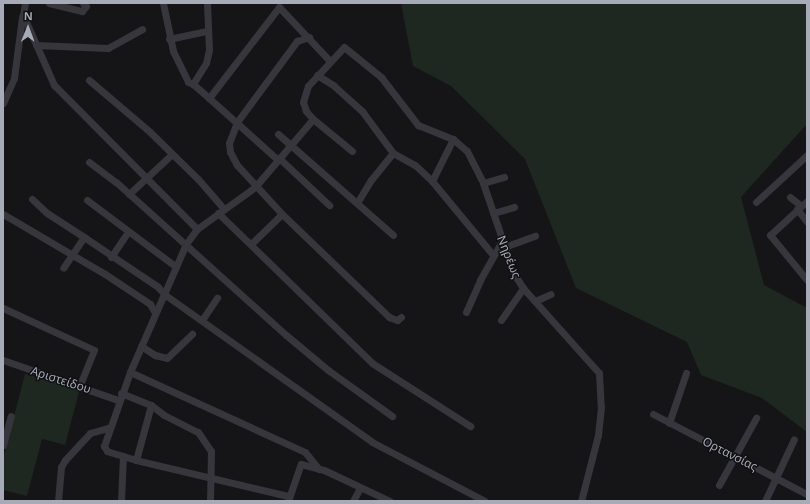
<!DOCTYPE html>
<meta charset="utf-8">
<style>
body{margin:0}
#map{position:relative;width:810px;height:504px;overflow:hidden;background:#151517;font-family:"Noto Sans",sans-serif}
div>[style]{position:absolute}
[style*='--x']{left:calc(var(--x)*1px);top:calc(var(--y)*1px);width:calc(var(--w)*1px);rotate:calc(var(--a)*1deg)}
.green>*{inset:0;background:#1f2721}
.minor>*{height:7px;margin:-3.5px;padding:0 3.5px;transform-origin:3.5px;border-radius:3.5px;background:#36363c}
span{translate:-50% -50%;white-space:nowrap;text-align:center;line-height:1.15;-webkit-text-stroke:3px #101012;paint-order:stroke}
.street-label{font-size:12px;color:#a7aab7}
.frame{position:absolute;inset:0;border:4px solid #a7aab7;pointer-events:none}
.north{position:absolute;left:8px;top:8px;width:40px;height:40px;-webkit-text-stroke:3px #101012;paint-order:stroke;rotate:1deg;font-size:11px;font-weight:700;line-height:16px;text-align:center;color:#a7aab7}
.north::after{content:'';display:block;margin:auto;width:14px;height:18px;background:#a7aab7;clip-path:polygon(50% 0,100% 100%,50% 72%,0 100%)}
</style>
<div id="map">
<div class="green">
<i style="clip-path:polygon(401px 3px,807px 3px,807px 124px,741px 197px,764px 285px,807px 308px,807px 432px,762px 398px,701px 375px,687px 342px,576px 288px,525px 159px,451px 86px,413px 66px)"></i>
<i style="clip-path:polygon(25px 374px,80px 388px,65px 445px,42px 439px,27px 496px,3px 490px,3px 459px)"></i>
</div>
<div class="minor">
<i style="--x:25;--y:3;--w:12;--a:99"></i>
<i style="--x:23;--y:15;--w:77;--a:66.1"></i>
<i style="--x:54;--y:85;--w:203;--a:45.2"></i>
<i style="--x:49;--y:3;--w:34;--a:14"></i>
<i style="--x:82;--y:11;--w:6;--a:-51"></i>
<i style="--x:86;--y:6;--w:4;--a:-135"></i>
<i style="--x:163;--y:3;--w:49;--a:78.2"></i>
<i style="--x:173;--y:51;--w:34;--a:64"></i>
<i style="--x:188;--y:82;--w:5;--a:22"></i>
<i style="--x:207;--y:3;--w:47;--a:87.6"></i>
<i style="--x:209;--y:50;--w:13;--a:103"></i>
<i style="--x:206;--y:63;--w:25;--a:122"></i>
<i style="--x:193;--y:84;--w:21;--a:41"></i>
<i style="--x:169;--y:39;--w:40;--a:-12"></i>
<i style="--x:36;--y:45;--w:72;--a:2.4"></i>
<i style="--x:108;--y:48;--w:39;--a:-29"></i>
<i style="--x:317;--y:75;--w:19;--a:32"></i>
<i style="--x:333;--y:85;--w:39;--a:42"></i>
<i style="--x:362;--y:111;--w:52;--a:53.6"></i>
<i style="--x:393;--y:153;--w:25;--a:29"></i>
<i style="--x:415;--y:165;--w:23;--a:43"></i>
<i style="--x:432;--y:181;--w:47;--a:-63.4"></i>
<i style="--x:89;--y:80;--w:80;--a:40.4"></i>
<i style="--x:150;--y:132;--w:67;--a:44.4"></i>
<i style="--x:198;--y:179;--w:40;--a:49"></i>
<i style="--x:3;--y:103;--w:27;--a:-66"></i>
<i style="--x:14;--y:78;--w:62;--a:-82.5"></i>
<i style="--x:278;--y:134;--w:153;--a:41.3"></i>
<i style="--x:352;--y:151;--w:50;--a:-140.6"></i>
<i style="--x:313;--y:119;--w:11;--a:-131"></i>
<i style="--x:306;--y:111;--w:9;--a:-108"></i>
<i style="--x:303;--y:102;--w:17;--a:-73"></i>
<i style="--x:308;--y:86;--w:53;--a:-47.3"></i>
<i style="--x:344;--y:47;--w:48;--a:39"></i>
<i style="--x:381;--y:77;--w:61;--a:52.4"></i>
<i style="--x:418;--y:125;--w:38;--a:22"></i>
<i style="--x:453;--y:139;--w:18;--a:41"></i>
<i style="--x:467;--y:151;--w:36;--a:63"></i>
<i style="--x:483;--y:183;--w:96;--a:71.2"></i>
<i style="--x:514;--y:274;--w:17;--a:57"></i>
<i style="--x:523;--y:288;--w:114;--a:48.2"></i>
<i style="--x:599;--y:373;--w:34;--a:87"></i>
<i style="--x:601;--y:407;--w:28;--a:96"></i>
<i style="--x:598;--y:435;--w:68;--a:104.4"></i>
<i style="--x:279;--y:158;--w:69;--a:43.2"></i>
<i style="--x:278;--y:160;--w:93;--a:-138.1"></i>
<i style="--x:209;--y:98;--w:115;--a:-52.4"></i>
<i style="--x:279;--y:7;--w:73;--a:46.7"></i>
<i style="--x:89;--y:162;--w:34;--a:37"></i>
<i style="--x:116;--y:182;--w:229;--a:42"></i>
<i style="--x:286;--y:335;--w:55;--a:39.8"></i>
<i style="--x:328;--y:370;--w:79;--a:35.7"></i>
<i style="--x:432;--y:181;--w:96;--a:50.5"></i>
<i style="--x:483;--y:183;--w:22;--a:-16"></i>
<i style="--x:129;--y:194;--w:57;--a:-42.9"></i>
<i style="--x:790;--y:197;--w:14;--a:39"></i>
<i style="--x:32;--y:199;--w:21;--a:43"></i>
<i style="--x:47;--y:213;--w:44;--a:33"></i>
<i style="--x:84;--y:237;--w:37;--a:124"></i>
<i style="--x:87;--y:200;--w:110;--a:36.9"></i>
<i style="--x:807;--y:201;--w:50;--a:137.4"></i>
<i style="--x:770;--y:235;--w:58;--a:50.6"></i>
<i style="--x:756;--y:202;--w:69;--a:-42.7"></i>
<i style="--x:357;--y:203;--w:27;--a:-59"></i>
<i style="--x:371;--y:180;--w:35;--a:-51"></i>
<i style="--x:797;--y:209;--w:16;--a:52"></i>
<i style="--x:218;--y:213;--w:215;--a:44.2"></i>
<i style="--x:372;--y:363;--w:117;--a:32.7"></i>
<i style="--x:493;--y:213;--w:22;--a:-16"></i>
<i style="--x:3;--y:214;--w:118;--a:30.5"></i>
<i style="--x:105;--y:274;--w:54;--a:33.7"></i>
<i style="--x:150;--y:304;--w:8;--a:60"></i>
<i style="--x:282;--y:214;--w:67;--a:-132.6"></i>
<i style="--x:237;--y:165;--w:15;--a:-118"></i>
<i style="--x:230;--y:152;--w:9;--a:-96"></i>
<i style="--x:229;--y:143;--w:22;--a:-69"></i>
<i style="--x:237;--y:122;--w:101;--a:-53.5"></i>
<i style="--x:297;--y:41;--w:13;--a:-18"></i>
<i style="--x:84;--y:237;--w:89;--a:34"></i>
<i style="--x:158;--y:287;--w:9;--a:49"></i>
<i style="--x:164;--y:294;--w:255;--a:35.4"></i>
<i style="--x:372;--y:442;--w:127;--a:27.6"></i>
<i style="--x:251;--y:244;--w:43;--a:-44.1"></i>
<i style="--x:282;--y:214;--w:149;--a:43.9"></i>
<i style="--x:389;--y:317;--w:9;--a:21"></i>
<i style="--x:397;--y:320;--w:5;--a:-37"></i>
<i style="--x:504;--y:247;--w:33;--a:-20"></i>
<i style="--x:111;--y:257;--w:30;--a:-56"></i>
<i style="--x:535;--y:301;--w:17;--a:-24"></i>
<i style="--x:3;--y:308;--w:100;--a:24.8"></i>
<i style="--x:94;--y:350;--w:38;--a:112"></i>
<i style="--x:466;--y:312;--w:35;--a:-66"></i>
<i style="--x:480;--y:280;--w:45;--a:-60.6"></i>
<i style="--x:202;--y:320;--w:27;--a:-56"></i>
<i style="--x:501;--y:320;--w:39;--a:-55"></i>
<i style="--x:141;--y:346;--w:17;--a:33"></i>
<i style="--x:155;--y:355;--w:12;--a:14"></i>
<i style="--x:167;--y:358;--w:35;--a:-44"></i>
<i style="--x:3;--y:360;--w:122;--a:19.2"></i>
<i style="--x:130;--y:372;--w:192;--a:24.6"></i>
<i style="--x:305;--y:452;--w:22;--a:51"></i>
<i style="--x:121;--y:393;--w:32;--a:22"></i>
<i style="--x:151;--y:405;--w:16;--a:38"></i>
<i style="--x:164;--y:415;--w:38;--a:27"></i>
<i style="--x:198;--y:432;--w:23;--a:56"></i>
<i style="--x:211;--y:451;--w:50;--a:91.1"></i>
<i style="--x:653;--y:414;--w:174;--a:27.5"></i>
<i style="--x:669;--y:423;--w:53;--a:-71.2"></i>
<i style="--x:3;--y:445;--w:30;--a:-75"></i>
<i style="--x:136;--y:460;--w:57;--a:-74.7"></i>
<i style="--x:719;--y:485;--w:77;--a:-61.1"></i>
<i style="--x:288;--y:496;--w:156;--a:-166.7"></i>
<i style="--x:136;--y:460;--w:30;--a:-163"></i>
<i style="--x:107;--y:451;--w:6;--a:-121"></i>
<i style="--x:104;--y:446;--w:78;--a:-70.6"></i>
<i style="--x:130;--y:372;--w:140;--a:-66.4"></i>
<i style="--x:186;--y:244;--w:19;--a:-54"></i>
<i style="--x:197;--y:229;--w:72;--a:-35.9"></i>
<i style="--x:255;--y:187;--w:89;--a:-49.5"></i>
<i style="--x:58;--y:501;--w:34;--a:-85"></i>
<i style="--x:61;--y:467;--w:8;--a:-60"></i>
<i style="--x:65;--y:460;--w:37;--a:-47"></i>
<i style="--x:90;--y:433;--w:19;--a:-16"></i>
<i style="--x:121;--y:501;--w:45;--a:-87.5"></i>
<i style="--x:288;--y:501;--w:39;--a:-71"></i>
<i style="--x:301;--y:464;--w:24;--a:15"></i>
<i style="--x:324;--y:470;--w:73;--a:25.2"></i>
<i style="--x:353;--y:501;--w:15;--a:-62"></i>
<i style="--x:765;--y:501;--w:68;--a:-64.9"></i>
</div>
<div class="street-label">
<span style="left:509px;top:257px;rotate:68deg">Νηρέως</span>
<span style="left:61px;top:380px;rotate:18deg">Αριστείδου</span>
<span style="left:730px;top:454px;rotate:27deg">Ορτανσίας</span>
</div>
<div class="frame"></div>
<div class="north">N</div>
</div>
